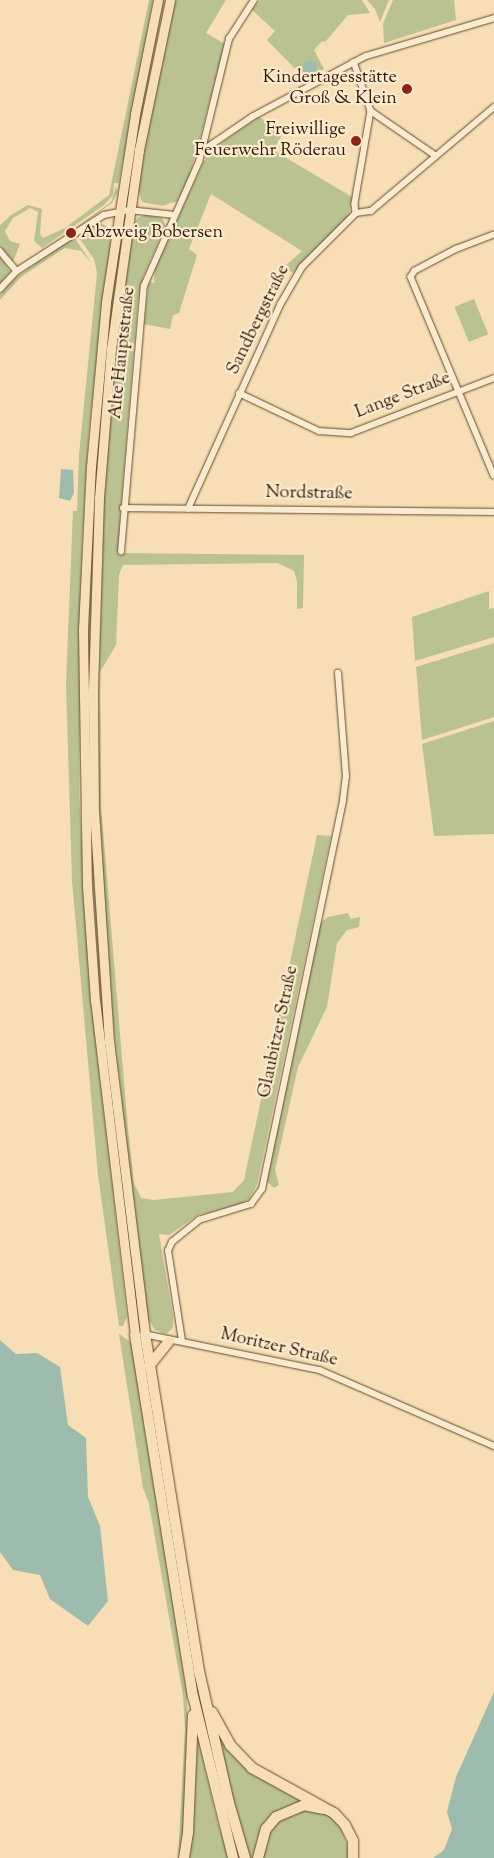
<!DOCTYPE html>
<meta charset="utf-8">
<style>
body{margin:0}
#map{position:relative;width:494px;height:1858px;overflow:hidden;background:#f7deb5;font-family:"Sorts Mill Goudy",serif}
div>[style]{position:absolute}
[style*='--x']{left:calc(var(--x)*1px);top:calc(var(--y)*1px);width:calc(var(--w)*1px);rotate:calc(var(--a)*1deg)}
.green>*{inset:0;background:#b9c290;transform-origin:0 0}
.water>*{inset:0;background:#9dbcae}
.round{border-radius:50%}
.roads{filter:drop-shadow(0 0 1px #644a2e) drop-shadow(0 0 1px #644a2e)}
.minor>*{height:5.5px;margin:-2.75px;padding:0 2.75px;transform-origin:2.75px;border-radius:2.75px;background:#faeacf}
.primary>*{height:9px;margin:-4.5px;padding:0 4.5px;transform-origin:4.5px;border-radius:4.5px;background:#f7deb5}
.trunk>*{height:10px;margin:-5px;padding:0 5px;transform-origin:5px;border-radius:5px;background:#f7deb5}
.dots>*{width:14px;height:14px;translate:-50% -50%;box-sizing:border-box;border:2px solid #faeacf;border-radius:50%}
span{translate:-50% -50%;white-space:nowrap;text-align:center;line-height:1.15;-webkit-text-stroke:4.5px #faeacf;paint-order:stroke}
.poi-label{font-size:18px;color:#331901}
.right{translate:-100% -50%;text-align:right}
.left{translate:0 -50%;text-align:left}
.street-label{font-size:18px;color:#331901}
</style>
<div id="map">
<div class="green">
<i style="clip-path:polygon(149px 0,153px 0,119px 183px,114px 183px,113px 195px,104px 205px,42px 248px,34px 241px,38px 212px,30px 208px,13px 218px,5px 231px,10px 241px,20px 244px,13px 262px,0 246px,0 225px,11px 215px,28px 205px,42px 209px,40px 234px,43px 238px,65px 228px,109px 195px)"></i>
<i style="clip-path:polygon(162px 0,164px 0,127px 184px,139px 115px)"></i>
<i style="clip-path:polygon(173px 0,226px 0,206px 33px,225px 44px,189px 179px,177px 201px,162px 206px,142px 202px,137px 185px)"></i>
<i style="clip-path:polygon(260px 0,362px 0,370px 13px,348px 15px,326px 41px,321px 42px,314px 50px,324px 69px,306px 80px,267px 40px,275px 31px,252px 10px)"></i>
<i style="clip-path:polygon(367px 0,389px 0,380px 22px,375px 9px)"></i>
<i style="clip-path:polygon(393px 0,454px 0,456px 20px,384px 43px,383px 24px)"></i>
<i style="clip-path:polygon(259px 117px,284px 132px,273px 150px,352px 197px,349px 216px,293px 273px,284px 267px,302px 251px,211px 194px,189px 249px,197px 255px,179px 313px,173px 315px,170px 329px,144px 324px,149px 282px,154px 283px,155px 268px,204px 161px,211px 150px)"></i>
<i style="clip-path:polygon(116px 187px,118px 192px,112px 203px,62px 238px,111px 202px)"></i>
<i style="clip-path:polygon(146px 215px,162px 218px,166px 226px,143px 277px,138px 300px,120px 516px,120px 553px,304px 555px,303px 608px,297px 609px,297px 581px,294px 571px,278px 563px,123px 565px,119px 575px,116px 645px,100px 672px,101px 806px,128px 1129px,134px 1183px,141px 1198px,154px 1200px,233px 1192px,244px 1180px,317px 835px,331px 836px,257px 1185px,249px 1199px,241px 1204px,198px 1215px,169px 1235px,159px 1234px,173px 1316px,173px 1328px,166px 1334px,155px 1330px,146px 1315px,107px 970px,97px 792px,102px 523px,111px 393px,132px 225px,139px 217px)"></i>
<i style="clip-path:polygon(101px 223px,109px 228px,111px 237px,89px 429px,82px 543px,79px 794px,92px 1008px,127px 1317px,123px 1326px,119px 1326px,98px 1175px,72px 881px,66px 683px,73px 511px,77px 511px,79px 455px,97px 273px,94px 259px,77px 235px)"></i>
<i style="clip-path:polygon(120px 233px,122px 233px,99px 431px,93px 542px,89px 687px,90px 805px,102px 996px,138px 1325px,100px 996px,88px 806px,86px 687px,90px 542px,105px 348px)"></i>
<i style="clip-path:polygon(74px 237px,92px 264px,81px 251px,65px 248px,22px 276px,0 300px,0 294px,15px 278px)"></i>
<i style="clip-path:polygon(0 255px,10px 272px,0 284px)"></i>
<i style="left:474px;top:299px;width:38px;height:21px;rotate:68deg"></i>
<i style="clip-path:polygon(489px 591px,489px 609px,494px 608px,494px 637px,415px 661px,412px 617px)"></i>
<i style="clip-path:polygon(494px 643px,494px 717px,422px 740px,416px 667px)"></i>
<i style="clip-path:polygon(494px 721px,494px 834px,434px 836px,422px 744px)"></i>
<i style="clip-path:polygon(348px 913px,351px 919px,360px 917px,359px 927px,347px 930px,337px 943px,327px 1007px,298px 1067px,275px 1170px,279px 1185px,274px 1188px,267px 1182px,320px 923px,328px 917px)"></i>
<i style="clip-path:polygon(119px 1334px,131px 1342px,187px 1694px,188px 1779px,181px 1858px,178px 1858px,185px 1729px,183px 1696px,149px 1504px,143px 1488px)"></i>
<i style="clip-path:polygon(218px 1732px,226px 1746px,312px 1802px,294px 1804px,271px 1816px,257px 1839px,254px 1858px,250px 1858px,235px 1808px)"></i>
<i style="clip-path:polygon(198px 1740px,218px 1824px,229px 1858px,188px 1858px)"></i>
<i style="clip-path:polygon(302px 1808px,323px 1811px,340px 1826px,348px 1847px,348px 1858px,261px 1858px,262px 1846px,275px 1822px)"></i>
</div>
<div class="water">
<i class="round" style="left:303px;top:60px;width:14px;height:14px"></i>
<i style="clip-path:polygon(61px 469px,73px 470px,74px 493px,70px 501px,59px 498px)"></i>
<i style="clip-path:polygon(0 1340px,16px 1354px,37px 1353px,60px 1367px,68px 1425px,86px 1438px,88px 1497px,100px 1526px,108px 1601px,88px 1626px,50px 1599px,40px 1575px,13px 1570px,0 1552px)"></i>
<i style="clip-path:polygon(494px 1692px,494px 1858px,433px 1858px,444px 1850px,452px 1829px,447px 1812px,456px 1777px)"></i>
</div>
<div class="roads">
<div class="minor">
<i style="--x:354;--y:62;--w:52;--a:70.9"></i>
<i style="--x:371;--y:111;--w:94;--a:99.8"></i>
<i style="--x:355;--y:204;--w:9;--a:84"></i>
<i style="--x:371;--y:111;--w:78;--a:34.5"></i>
<i style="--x:202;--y:151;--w:60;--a:-34.2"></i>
<i style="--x:252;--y:117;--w:129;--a:-28.2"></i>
<i style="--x:366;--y:56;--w:134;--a:-16.5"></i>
<i style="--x:494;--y:235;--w:40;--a:159"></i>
<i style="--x:457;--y:249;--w:47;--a:152.4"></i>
<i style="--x:415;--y:271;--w:7;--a:124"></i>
<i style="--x:411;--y:277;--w:215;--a:67.3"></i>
<i style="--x:0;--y:251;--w:26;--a:50"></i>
<i style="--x:0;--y:289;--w:25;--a:-47"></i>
<i style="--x:17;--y:271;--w:103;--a:-32.8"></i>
<i style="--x:104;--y:215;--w:25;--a:-11"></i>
<i style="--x:129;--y:210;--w:46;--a:6.2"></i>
<i style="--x:239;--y:393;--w:89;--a:25.4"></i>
<i style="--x:319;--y:431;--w:32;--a:4"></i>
<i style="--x:351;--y:433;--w:153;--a:-21"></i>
<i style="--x:123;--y:508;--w:371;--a:0.6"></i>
<i style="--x:188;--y:509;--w:224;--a:-65.7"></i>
<i style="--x:280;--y:305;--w:44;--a:-59.9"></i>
<i style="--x:302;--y:267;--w:76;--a:-45"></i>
<i style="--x:356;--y:213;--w:15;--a:-8"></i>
<i style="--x:371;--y:211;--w:161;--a:-40.2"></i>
<i style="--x:121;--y:552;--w:267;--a:-85.1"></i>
<i style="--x:144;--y:286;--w:136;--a:-66.1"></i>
<i style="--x:199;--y:162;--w:127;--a:-76.3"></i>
<i style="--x:229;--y:39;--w:46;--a:-57.3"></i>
<i style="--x:144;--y:1334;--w:180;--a:11.6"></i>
<i style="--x:320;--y:1370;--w:190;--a:23.6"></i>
<i style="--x:182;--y:1341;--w:91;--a:-98.8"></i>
<i style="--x:168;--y:1251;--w:10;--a:-66"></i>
<i style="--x:172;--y:1242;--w:35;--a:-39"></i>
<i style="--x:199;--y:1220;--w:54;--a:-17.1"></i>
<i style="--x:251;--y:1204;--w:19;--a:-54"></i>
<i style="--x:262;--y:1189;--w:397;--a:-78.2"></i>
<i style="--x:343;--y:800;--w:23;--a:-83"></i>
<i style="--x:346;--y:777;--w:104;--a:-94.4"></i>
</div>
<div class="primary">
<i style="--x:145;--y:1334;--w:294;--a:-97"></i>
<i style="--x:109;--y:1042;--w:229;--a:-93.7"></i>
<i style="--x:94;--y:813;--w:124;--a:-90.5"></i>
<i style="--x:93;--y:689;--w:191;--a:-88.2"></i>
<i style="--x:99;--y:498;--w:149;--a:-85.4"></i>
<i style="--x:111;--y:349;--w:201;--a:-82"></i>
<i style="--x:139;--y:150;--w:153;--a:-78.3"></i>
<i style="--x:135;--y:1335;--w:336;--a:-96.8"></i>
<i style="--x:95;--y:1001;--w:115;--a:-94"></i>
<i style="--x:87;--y:886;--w:257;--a:-90.9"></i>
<i style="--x:83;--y:629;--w:162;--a:-87.2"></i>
<i style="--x:91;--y:467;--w:166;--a:-84.8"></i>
<i style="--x:106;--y:302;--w:190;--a:-81.2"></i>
<i style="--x:135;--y:114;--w:116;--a:-78.6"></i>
</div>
<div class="trunk">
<i style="--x:145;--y:1334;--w:341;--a:80.9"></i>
<i style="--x:199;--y:1671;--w:135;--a:77.2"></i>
<i style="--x:229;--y:1803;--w:57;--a:73.8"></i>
<i style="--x:135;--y:1335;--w:366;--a:80.9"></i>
<i style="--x:193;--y:1696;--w:167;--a:76.1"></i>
<i style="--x:149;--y:1366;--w:32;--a:-51"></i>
<i style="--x:212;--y:1712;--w:38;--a:61"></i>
<i style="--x:230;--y:1745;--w:32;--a:46"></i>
<i style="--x:252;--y:1768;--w:94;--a:28.8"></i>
<i style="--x:334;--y:1813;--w:16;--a:47"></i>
<i style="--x:345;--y:1825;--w:18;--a:63"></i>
<i style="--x:353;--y:1841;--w:17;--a:90"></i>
<i style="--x:184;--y:1858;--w:25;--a:-81"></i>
<i style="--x:188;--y:1833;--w:118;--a:-87.6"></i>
<i style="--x:258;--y:1858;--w:30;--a:-75"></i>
<i style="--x:266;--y:1829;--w:16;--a:-50"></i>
<i style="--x:276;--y:1817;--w:30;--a:-23"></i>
<i style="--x:304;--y:1805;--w:19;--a:12"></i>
</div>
</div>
<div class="dots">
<i style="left:407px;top:89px;background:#8f2418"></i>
<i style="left:356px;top:141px;background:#8f2418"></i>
<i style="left:71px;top:233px;background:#8f2418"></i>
</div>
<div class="poi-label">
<span class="right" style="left:397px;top:89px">Kindertagesstätte<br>Groß &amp; Klein</span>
<span class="right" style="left:346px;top:141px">Freiwillige<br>Feuerwehr Röderau</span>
<span class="left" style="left:81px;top:233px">Abzweig Bobersen</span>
</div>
<div class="street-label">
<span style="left:259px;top:320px;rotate:-64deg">Sandbergstraße</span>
<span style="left:123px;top:353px;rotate:-84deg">Alte Hauptstraße</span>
<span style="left:403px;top:396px;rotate:-21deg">Lange Straße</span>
<span style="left:309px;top:494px;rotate:1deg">Nordstraße</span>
<span style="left:279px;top:1032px;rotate:-78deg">Glaubitzer Straße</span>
<span style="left:279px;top:1348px;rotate:13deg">Moritzer Straße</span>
</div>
</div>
